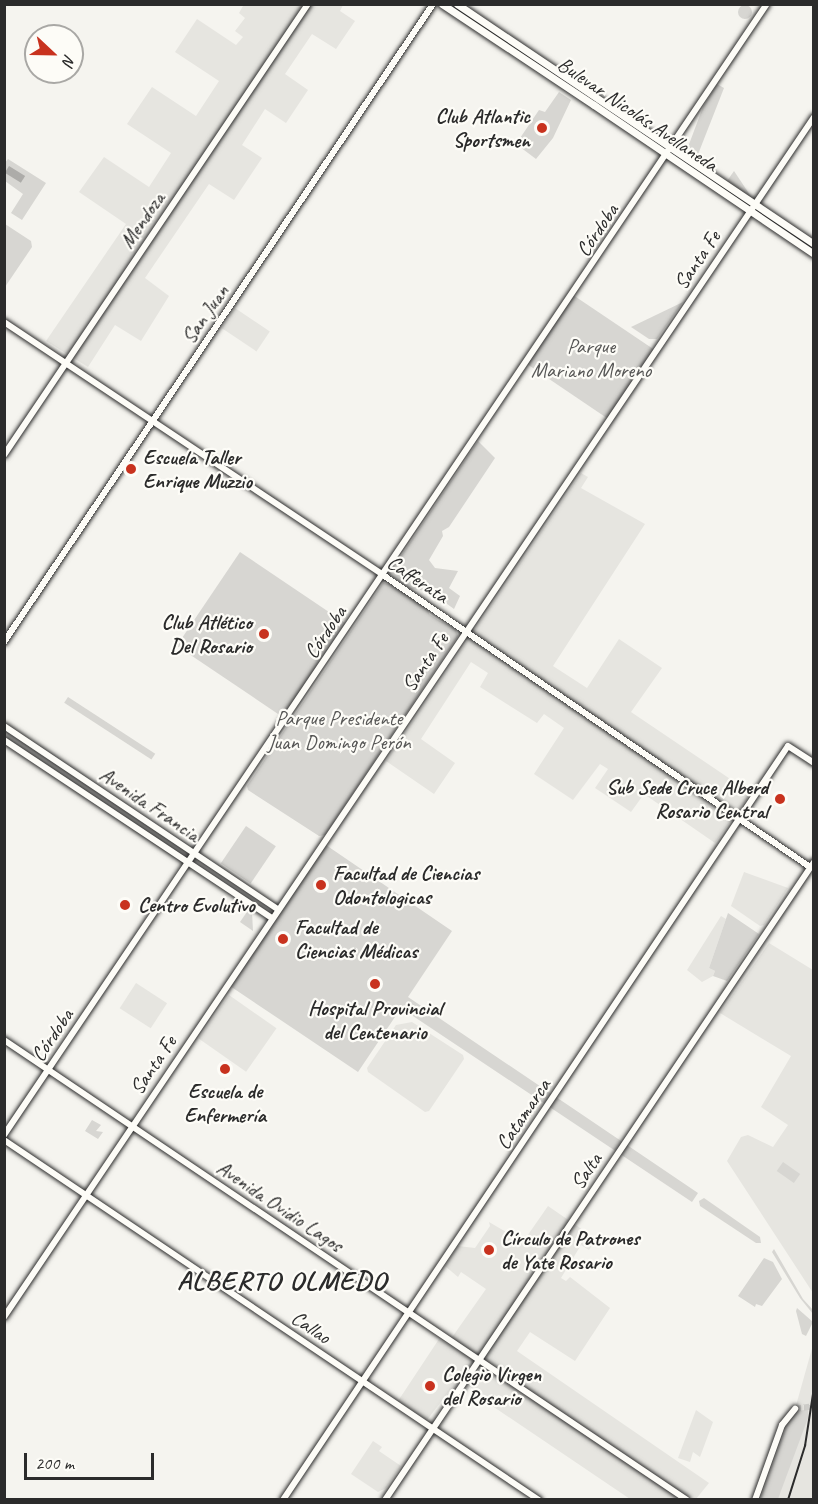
<!DOCTYPE html>
<meta charset="utf-8">
<style>
body{margin:0}
#map{position:relative;width:818px;height:1504px;overflow:hidden;background:#f5f4ef;font-family:Caveat,sans-serif}
div>[style]{position:absolute}
[style*='--x']{left:calc(var(--x)*1px);top:calc(var(--y)*1px);width:calc(var(--w)*1px);rotate:calc(var(--a)*1deg)}
.built>*{inset:0;background:#e6e5e0;transform-origin:0 0}
.green>*{inset:0;background:#d7d6d2;transform-origin:0 0}
.round{border-radius:50%}
.water>*{inset:0;background:#adaca9;transform-origin:0 0}
.secondary-tunnel>*{height:6px;margin-top:-3px;transform-origin:0;background:repeating-linear-gradient(90deg,#cdccc8 0 6px,transparent 0 9px)}
.roads{filter:drop-shadow(0 0 2px #2b2b2b) drop-shadow(0 0 2px #2b2b2b)}
.secondary>*{height:6px;margin:-3px;padding:0 3px;transform-origin:3px;border-radius:3px;background:#fdfcf7}
.primary>*{height:7px;margin:-3.5px;padding:0 3.5px;transform-origin:3.5px;border-radius:3.5px;background:#fdfcf7}
.rail>*{height:1.5px;margin:-0.75px;padding:0 0.75px;transform-origin:0.75px;border-radius:0.75px;background:#2b2b2b}
.dots>*{width:16px;height:16px;translate:-50% -50%;box-sizing:border-box;border:3px solid #fdfcf7;border-radius:50%}
span{translate:-50% -50%;white-space:nowrap;text-align:center;line-height:1.15;-webkit-text-stroke:4.5px #fdfcf7;paint-order:stroke}
.street-label{font-size:21px;color:#2b2b2b}
.poi-label{font-size:21px;color:#2b2b2b;font-weight:700}
.right{translate:-100% -50%;text-align:right}
.left{translate:0 -50%;text-align:left}
.park-label{font-size:21px;color:#565655}
.district-label{font-size:27px;color:#2b2b2b;font-weight:700;letter-spacing:1.5px}
.frame{position:absolute;inset:0;border:6px solid #2b2b2b;pointer-events:none}
.north{position:absolute;left:24px;top:24px;width:60px;height:60px;box-sizing:border-box;background:#fdfcf7;border:2px solid #a9a8a5;border-radius:50%;rotate:112deg;font-size:16px;font-weight:700;line-height:24px;text-align:center;color:#2b2b2b}
.north::after{content:'';display:block;margin:auto;width:21px;height:27px;background:#c8321e;clip-path:polygon(50% 0,100% 100%,50% 72%,0 100%)}
.scale{position:absolute;left:24px;top:1453px;width:130px;height:27px;box-sizing:border-box;border:3px solid #2b2b2b;border-top:0;padding-left:8px;font-size:18px;line-height:21px;white-space:nowrap;color:#2b2b2b;-webkit-text-stroke:4px #fdfcf7;paint-order:stroke}
</style>
<div id="map">
<div class="built">
<i style="clip-path:polygon(241px 5px,343px 5px,340px 11px,355px 21px,336px 49px,312px 34px,285px 74px,308px 90px,286px 123px,265px 109px,242px 145px,262px 158px,234px 200px,209px 184px,145px 278px,169px 296px,141px 341px,115px 325px,88px 367px,46px 341px,126px 224px,79px 192px,104px 157px,149px 187px,171px 153px,127px 124px,152px 87px,196px 116px,219px 81px,175px 52px,197px 19px,236px 45px,243px 37px,235px 31px,245px 18px,239px 13px,243px 6px)"></i>
<i style="left:235px;top:308px;width:42px;height:24px;rotate:34deg"></i>
<i style="clip-path:polygon(581px 473px,588px 477px,581px 488px,645px 524px,553px 666px,587px 688px,619px 639px,662px 668px,631px 712px,751px 793px,715px 843px,644px 794px,631px 812px,595px 788px,608px 769px,600px 764px,573px 800px,534px 774px,564px 728px,544px 714px,537px 723px,480px 687px,488px 673px,471px 662px,421px 739px,455px 763px,434px 794px,386px 761px)"></i>
<i style="clip-path:polygon(744px 872px,788px 888px,764px 925px,760px 926px,731px 906px)"></i>
<i style="clip-path:polygon(721px 916px,726px 919px,709px 968px,715px 971px,713px 976px,702px 982px,687px 970px)"></i>
<i style="clip-path:polygon(769px 943px,813px 970px,813px 1293px,727px 1161px,741px 1137px,748px 1135px,773px 1147px,788px 1125px,761px 1107px,791px 1056px,720px 1013px)"></i>
<i style="left:136px;top:983px;width:37px;height:30px;rotate:33deg"></i>
<i style="left:229px;top:995px;width:58px;height:53px;rotate:35deg"></i>
<i style="clip-path:polygon(412px 1022px,463px 1055px,464px 1059px,429px 1111px,425px 1112px,368px 1072px,367px 1068px,396px 1025px)"></i>
<i style="clip-path:polygon(548px 1206px,596px 1239px,589px 1250px,581px 1245px,561px 1278px,566px 1281px,570px 1277px,610px 1308px,575px 1361px,530px 1332px,517px 1351px,709px 1483px,696px 1499px,630px 1499px,485px 1401px,486px 1398px,470px 1387px,462px 1399px,450px 1390px,427px 1420px,398px 1401px,439px 1339px,464px 1354px,448px 1343px,486px 1289px,461px 1272px,458px 1277px,445px 1266px,458px 1246px,475px 1248px,490px 1226px,489px 1222px,523px 1242px)"></i>
<i style="clip-path:polygon(813px 1345px,813px 1499px,755px 1500px,782px 1425px,795px 1409px)"></i>
<i style="clip-path:polygon(696px 1410px,713px 1422px,700px 1457px,693px 1452px,690px 1462px,678px 1458px)"></i>
<i style="clip-path:polygon(373px 1441px,382px 1447px,379px 1451px,401px 1466px,386px 1488px,378px 1492px,351px 1474px)"></i>
</div>
<div class="green">
<i class="round" style="left:738px;top:5px;width:14px;height:14px"></i>
<i style="clip-path:polygon(717px 84px,724px 88px,695px 162px,685px 155px,703px 107px)"></i>
<i style="clip-path:polygon(559px 92px,571px 100px,553px 138px,536px 159px,516px 144px,539px 110px,545px 112px)"></i>
<i style="clip-path:polygon(8px 159px,46px 183px,22px 220px,11px 213px,23px 194px,5px 181px,4px 164px)"></i>
<i style="clip-path:polygon(734px 171px,752px 198px,727px 181px)"></i>
<i style="clip-path:polygon(5px 224px,31px 241px,32px 247px,5px 287px)"></i>
<i style="left:573px;top:295px;width:99px;height:83px;rotate:34deg"></i>
<i style="clip-path:polygon(683px 302px,657px 339px,649px 339px,631px 327px)"></i>
<i style="clip-path:polygon(478px 441px,495px 458px,449px 527px,442px 531px,443px 536px,429px 560px,435px 568px,458px 571px,449px 588px,460px 596px,454px 609px,429px 591px,410px 589px,389px 574px)"></i>
<i style="left:240px;top:552px;width:131px;height:113px;rotate:34deg"></i>
<i style="clip-path:polygon(383px 583px,390px 584px,428px 609px,429px 614px,438px 620px,455px 628px,458px 636px,325px 835px,319px 836px,248px 790px,247px 786px)"></i>
<i style="left:68px;top:697px;width:104px;height:7px;rotate:33deg"></i>
<i style="left:4px;top:726px;width:229px;height:14px;rotate:34deg"></i>
<i style="left:246px;top:826px;width:36px;height:45px;rotate:34deg"></i>
<i style="clip-path:polygon(323px 843px,452px 931px,408px 997px,698px 1193px,692px 1202px,401px 1008px,358px 1072px,227px 984px)"></i>
<i style="clip-path:polygon(249px 909px,252px 912px,253px 931px,240px 922px)"></i>
<i style="clip-path:polygon(728px 913px,759px 934px,727px 981px,713px 976px,715px 971px,709px 968px)"></i>
<i style="clip-path:polygon(92px 1120px,101px 1125px,96px 1131px,103px 1132px,98px 1139px,85px 1131px)"></i>
<i style="left:783px;top:1162px;width:21px;height:11px;rotate:35deg"></i>
<i style="clip-path:polygon(704px 1198px,760px 1237px,761px 1243px,756px 1243px,700px 1206px,699px 1201px)"></i>
<i style="clip-path:polygon(774px 1249px,803px 1299px,813px 1310px,813px 1314px,800px 1298px,772px 1252px)"></i>
<i style="clip-path:polygon(764px 1258px,773px 1262px,782px 1279px,762px 1306px,756px 1304px,755px 1307px,738px 1296px)"></i>
<i style="clip-path:polygon(797px 1308px,813px 1322px,806px 1336px,802px 1334px,796px 1311px)"></i>
<i style="clip-path:polygon(808px 1409px,808px 1418px,778px 1499px,760px 1500px,788px 1422px,796px 1412px)"></i>
</div>
<div class="water">
<i style="left:9px;top:166px;width:19px;height:8px;rotate:32deg"></i>
</div>
<div class="secondary-tunnel">
<i style="--x:795;--y:1409;--w:19;--a:-9"></i>
</div>
<div class="roads">
<div class="secondary">
<i style="--x:4;--y:322;--w:456;--a:33.7"></i>
<i style="--x:383;--y:575;--w:517;--a:34.37"></i>
<i style="--x:4;--y:455;--w:544;--a:-56.02"></i>
<i style="--x:4;--y:642;--w:769;--a:-56.08"></i>
<i style="--x:4;--y:726;--w:329;--a:33.8"></i>
<i style="--x:4;--y:740;--w:322;--a:33.6"></i>
<i style="--x:4;--y:1040;--w:823;--a:33.96"></i>
<i style="--x:4;--y:1135;--w:1364;--a:-56"></i>
<i style="--x:4;--y:1140;--w:645;--a:33.94"></i>
<i style="--x:4;--y:1317;--w:1448;--a:-55.98"></i>
<i style="--x:283;--y:1500;--w:907;--a:-56.19"></i>
<i style="--x:788;--y:746;--w:31;--a:33"></i>
<i style="--x:385;--y:1500;--w:769;--a:-56.08"></i>
<i style="--x:755;--y:1500;--w:80;--a:-70.2"></i>
<i style="--x:782;--y:1425;--w:21;--a:-51"></i>
</div>
<div class="primary">
<i style="--x:442;--y:4;--w:182;--a:33.6"></i>
<i style="--x:594;--y:105;--w:266;--a:34.1"></i>
<i style="--x:457;--y:4;--w:430;--a:33.9"></i>
</div>
</div>
<div class="rail">
<i style="--x:788;--y:1500;--w:57;--a:-72.5"></i>
<i style="--x:805;--y:1446;--w:59;--a:-81.2"></i>
</div>
<div class="dots">
<i style="left:542px;top:128px;background:#c8321e"></i>
<i style="left:131px;top:469px;background:#c8321e"></i>
<i style="left:264px;top:634px;background:#c8321e"></i>
<i style="left:780px;top:799px;background:#c8321e"></i>
<i style="left:321px;top:885px;background:#c8321e"></i>
<i style="left:125px;top:905px;background:#c8321e"></i>
<i style="left:283px;top:939px;background:#c8321e"></i>
<i style="left:375px;top:984px;background:#c8321e"></i>
<i style="left:225px;top:1069px;background:#c8321e"></i>
<i style="left:489px;top:1250px;background:#c8321e"></i>
<i style="left:430px;top:1386px;background:#c8321e"></i>
</div>
<div class="street-label">
<span style="left:638px;top:114px;rotate:34deg">Bulevar Nicolás Avellaneda</span>
<span style="left:142px;top:220px;rotate:-56deg">Mendoza</span>
<span style="left:597px;top:230px;rotate:-56deg">Córdoba</span>
<span style="left:697px;top:260px;rotate:-56deg">Santa Fe</span>
<span style="left:205px;top:314px;rotate:-56deg">San Juan</span>
<span style="left:418px;top:579px;rotate:34deg">Cafferata</span>
<span style="left:325px;top:632px;rotate:-56deg">Córdoba</span>
<span style="left:425px;top:662px;rotate:-56deg">Santa Fe</span>
<span style="left:150px;top:804px;rotate:34deg">Avenida Francia</span>
<span style="left:52px;top:1035px;rotate:-56deg">Córdoba</span>
<span style="left:153px;top:1065px;rotate:-56deg">Santa Fe</span>
<span style="left:523px;top:1114px;rotate:-56deg">Catamarca</span>
<span style="left:586px;top:1171px;rotate:-56deg">Salta</span>
<span style="left:280px;top:1206px;rotate:34deg">Avenida Ovidio Lagos</span>
<span style="left:311px;top:1327px;rotate:34deg">Callao</span>
</div>
<div class="poi-label">
<span class="right" style="left:530px;top:128px">Club Atlantic<br>Sportsmen</span>
<span class="left" style="left:143px;top:469px">Escuela Taller<br>Enrique Muzzio</span>
<span class="right" style="left:252px;top:634px">Club Atlético<br>Del Rosario</span>
<span class="right" style="left:768px;top:799px">Sub Sede Cruce Alberd<br>Rosario Central</span>
<span class="left" style="left:333px;top:885px">Facultad de Ciencias<br>Odontologicas</span>
<span class="left" style="left:138px;top:905px">Centro Evolutivo</span>
<span class="left" style="left:295px;top:939px">Facultad de<br>Ciencias Médicas</span>
<span style="left:375px;top:1020px">Hospital Provincial<br>del Centenario</span>
<span style="left:225px;top:1103px">Escuela de<br>Enfermería</span>
<span class="left" style="left:501px;top:1250px">Círculo de Patrones<br>de Yate Rosario</span>
<span class="left" style="left:442px;top:1386px">Colegio Virgen<br>del Rosario</span>
</div>
<div class="park-label">
<span style="left:591px;top:358px">Parque<br>Mariano Moreno</span>
<span style="left:339px;top:730px">Parque Presidente<br>Juan Domingo Perón</span>
</div>
<div class="district-label">
<span style="left:282px;top:1281px">ALBERTO OLMEDO</span>
</div>
<div class="frame"></div>
<div class="north">N</div>
<div class="scale">200 m</div>
</div>
